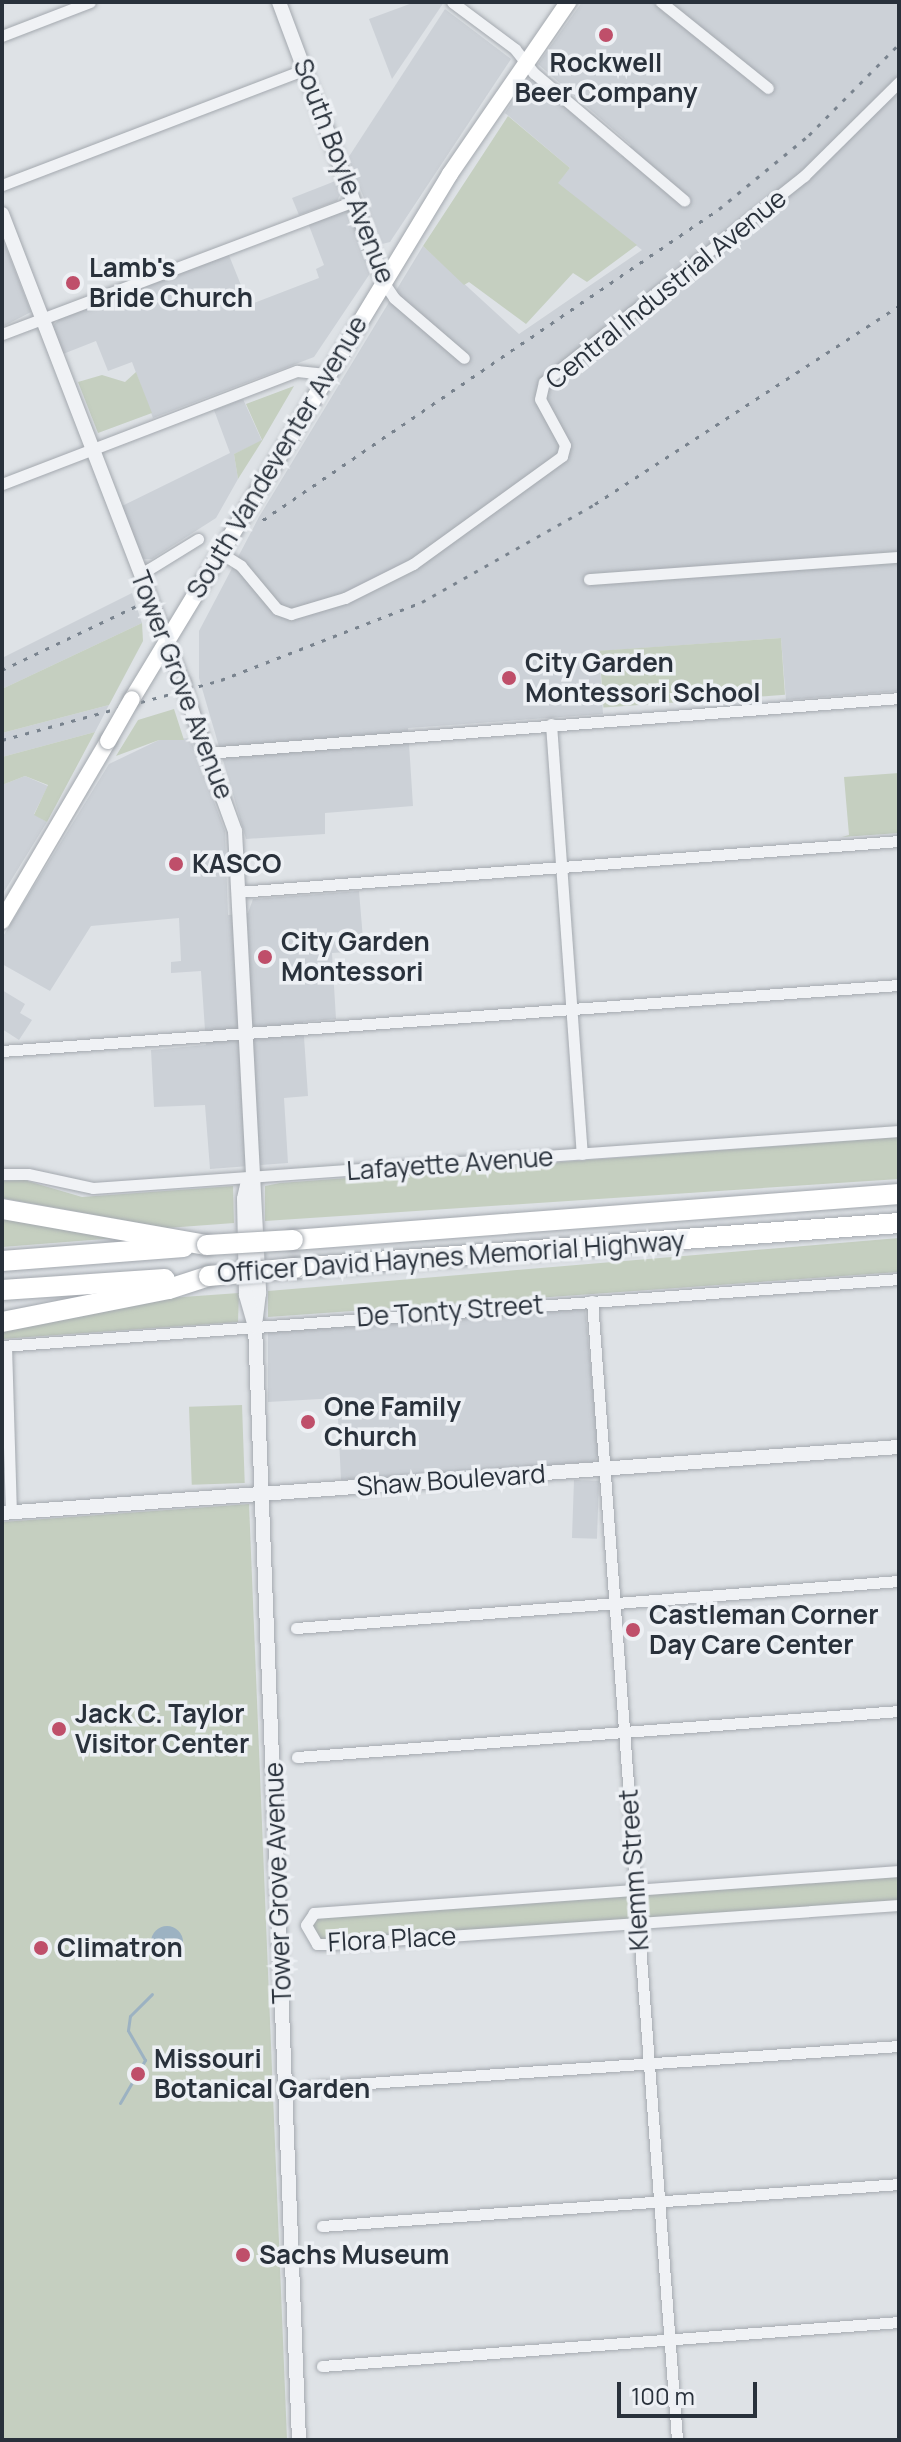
<!DOCTYPE html>
<style>
body{margin:0}
#map{position:relative;width:901px;height:2442px;overflow:hidden;background:#dee2e6;font-family:Manrope,sans-serif}
div>[style]{position:absolute}
[style*='--x']{left:calc(var(--x)*1px);top:calc(var(--y)*1px);width:calc(var(--w)*1px);rotate:calc(var(--a)*1deg)}
.built>*{inset:0;background:#ccd1d7;transform-origin:0 0}
.green>*{inset:0;background:#c5cfc0;transform-origin:0 0}
.water>*{inset:0;background:#9cb2c2}
.round{border-radius:50%}
.stream>*{height:3px;margin:-1.5px;padding:0 1.5px;transform-origin:1.5px;border-radius:1.5px;background:#9cb2c2}
.roads{filter:drop-shadow(0 0 2px #a4a9af) drop-shadow(0 0 2px #a4a9af)}
.minor>*{height:11px;margin:-5.5px;padding:0 5.5px;transform-origin:5.5px;border-radius:5.5px;background:#f0f2f5}
.tertiary>*{height:14px;margin:-7px;padding:0 7px;transform-origin:7px;border-radius:7px;background:#f0f2f5}
.secondary>*{height:16px;margin:-8px;padding:0 8px;transform-origin:8px;border-radius:8px;background:#fff}
.motorway>*{height:20px;margin:-10px;padding:0 10px;transform-origin:10px;border-radius:10px;background:#fff}
.rail>*{height:3px;margin-top:-1.5px;transform-origin:0;background:repeating-linear-gradient(90deg,#79838e 0 4px,transparent 0 12px)}
.bridges{filter:drop-shadow(0 0 2px #a4a9af) drop-shadow(0 0 2px #a4a9af)}
.tertiary-bridge>*{height:14px;margin:-7px;padding:0 7px;transform-origin:7px;border-radius:7px;background:#f0f2f5}
.secondary-bridge>*{height:16px;margin:-8px;padding:0 8px;transform-origin:8px;border-radius:8px;background:#fff}
.motorway-bridge>*{height:20px;margin:-10px;padding:0 10px;transform-origin:10px;border-radius:10px;background:#fff}
.dots>*{width:22px;height:22px;translate:-50% -50%;box-sizing:border-box;border:4px solid #edf0f4;border-radius:50%}
span{translate:-50% -50%;white-space:nowrap;text-align:center;line-height:1.15;-webkit-text-stroke:7px #edf0f4;paint-order:stroke}
.poi-label{font-size:26px;color:#29313b;font-weight:700}
.left{translate:0 -50%;text-align:left}
.street-label{font-size:26px;color:#29313b}
.frame{position:absolute;inset:0;border:4px solid #29313b;pointer-events:none}
.scale{position:absolute;left:617px;top:2382px;width:140px;height:36px;box-sizing:border-box;border:4px solid #29313b;border-top:0;padding-left:10px;font-size:24px;line-height:28px;white-space:nowrap;color:#29313b;-webkit-text-stroke:6px #edf0f4;paint-order:stroke}
</style>
<div id="map">
<div class="built">
<i style="clip-path:polygon(415px 2px,444px 2px,392px 79px,369px 19px)"></i>
<i style="clip-path:polygon(582px 2px,652px 2px,666px 14px,673px 6px,669px 2px,899px 2px,899px 691px,786px 700px,781px 638px,599px 651px,603px 714px,408px 728px,413px 806px,325px 813px,325px 834px,246px 839px,199px 678px,199px 631px,259px 517px,423px 246px,519px 334px,642px 250px,557px 183px,570px 168px,505px 113px,527px 80px,535px 78px,621px 156px,631px 145px,538px 64px)"></i>
<i style="clip-path:polygon(445px 9px,511px 59px,390px 242px,382px 244px,348px 158px)"></i>
<i style="clip-path:polygon(338px 180px,342px 191px,337px 201px,299px 215px,292px 198px)"></i>
<i style="clip-path:polygon(345px 210px,350px 211px,371px 272px,314px 357px,153px 418px,132px 362px,108px 371px,96px 341px,63px 354px,53px 326px,60px 318px,228px 253px,249px 305px,319px 278px,316px 269px,324px 265px,308px 223px)"></i>
<i style="clip-path:polygon(2px 237px,31px 312px,2px 327px)"></i>
<i style="clip-path:polygon(243px 399px,262px 441px,234px 454px,238px 479px,216px 518px,152px 559px,143px 559px,122px 506px,230px 453px,214px 410px)"></i>
<i style="clip-path:polygon(132px 593px,142px 623px,2px 689px,2px 658px)"></i>
<i style="clip-path:polygon(109px 705px,95px 732px,2px 757px,2px 733px)"></i>
<i style="clip-path:polygon(190px 738px,225px 831px,228px 915px,248px 913px,253px 899px,359px 891px,364px 951px,332px 953px,336px 1019px,303px 1022px,308px 1096px,284px 1098px,288px 1163px,210px 1169px,205px 1105px,154px 1107px,151px 1050px,206px 1045px,201px 971px,171px 973px,171px 962px,181px 961px,179px 918px,91px 926px,50px 991px,2px 964px,2px 938px,109px 764px,159px 740px)"></i>
<i style="clip-path:polygon(25px 776px,48px 786px,34px 814px,47px 822px,2px 895px,2px 785px)"></i>
<i style="clip-path:polygon(2px 990px,25px 1004px,20px 1013px,32px 1020px,19px 1040px,2px 1029px)"></i>
<i style="clip-path:polygon(585px 1308px,599px 1454px,594px 1462px,341px 1480px,337px 1398px,268px 1402px,268px 1331px)"></i>
<i style="left:574px;top:1480px;width:25px;height:58px;rotate:2deg"></i>
</div>
<div class="green">
<i style="clip-path:polygon(508px 116px,570px 168px,558px 183px,637px 245px,587px 282px,573px 273px,526px 324px,469px 282px,464px 285px,423px 246px)"></i>
<i style="clip-path:polygon(136px 372px,152px 413px,98px 433px,78px 382px,102px 375px,125px 382px)"></i>
<i style="clip-path:polygon(294px 386px,262px 441px,238px 479px,234px 454px,262px 440px,246px 404px)"></i>
<i style="clip-path:polygon(142px 623px,143px 641px,109px 705px,2px 733px,2px 689px)"></i>
<i style="left:781px;top:638px;width:57px;height:182px;rotate:86deg"></i>
<i style="clip-path:polygon(174px 709px,184px 740px,159px 740px,116px 756px,138px 720px)"></i>
<i style="clip-path:polygon(95px 732px,47px 822px,34px 815px,48px 785px,25px 776px,2px 785px,2px 757px)"></i>
<i style="clip-path:polygon(899px 773px,899px 833px,842px 837px,849px 835px,844px 777px)"></i>
<i style="clip-path:polygon(899px 1137px,899px 1179px,265px 1221px,265px 1186px,280px 1183px)"></i>
<i style="clip-path:polygon(24px 1180px,82px 1197px,233px 1186px,234px 1223px,167px 1228px,2px 1198px,2px 1181px)"></i>
<i style="clip-path:polygon(2px 1219px,117px 1238px,2px 1247px)"></i>
<i style="clip-path:polygon(899px 1238px,899px 1272px,268px 1317px,268px 1291px)"></i>
<i style="clip-path:polygon(239px 1293px,238px 1322px,2px 1339px,2px 1329px,141px 1300px)"></i>
<i style="left:242px;top:1405px;width:78px;height:53px;rotate:88deg"></i>
<i style="clip-path:polygon(249px 1504px,287px 2440px,2px 2440px,2px 1522px)"></i>
<i style="clip-path:polygon(899px 1871px,899px 1905px,317px 1944px,308px 1918px)"></i>
</div>
<div class="water">
<i class="round" style="left:151px;top:1926px;width:32px;height:32px"></i>
</div>
<div class="stream">
<i style="--x:120;--y:2103;--w:50;--a:-59.8"></i>
<i style="--x:145;--y:2060;--w:34;--a:-120"></i>
<i style="--x:128;--y:2030;--w:14;--a:-82"></i>
<i style="--x:130;--y:2016;--w:31;--a:-45"></i>
</div>
<div class="roads">
<div class="minor">
<i style="--x:452;--y:2;--w:79;--a:36.7"></i>
<i style="--x:515;--y:49;--w:31;--a:52"></i>
<i style="--x:534;--y:73;--w:197;--a:40.3"></i>
<i style="--x:661;--y:2;--w:137;--a:38.8"></i>
<i style="--x:2;--y:36;--w:94;--a:-21.1"></i>
<i style="--x:2;--y:185;--w:324;--a:-20.9"></i>
<i style="--x:384;--y:283;--w:18;--a:56"></i>
<i style="--x:394;--y:298;--w:92;--a:40.6"></i>
<i style="--x:2;--y:334;--w:376;--a:-20.7"></i>
<i style="--x:2;--y:484;--w:316;--a:-21"></i>
<i style="--x:297;--y:371;--w:31;--a:6"></i>
<i style="--x:219;--y:552;--w:26;--a:32"></i>
<i style="--x:241;--y:566;--w:56;--a:50.1"></i>
<i style="--x:277;--y:609;--w:15;--a:20"></i>
<i style="--x:291;--y:614;--w:56;--a:-16.5"></i>
<i style="--x:345;--y:598;--w:76;--a:-26.6"></i>
<i style="--x:413;--y:564;--w:184;--a:-35.9"></i>
<i style="--x:562;--y:456;--w:11;--a:-75"></i>
<i style="--x:565;--y:445;--w:52;--a:-118.5"></i>
<i style="--x:540;--y:399;--w:17;--a:-77"></i>
<i style="--x:544;--y:382;--w:332;--a:-38.4"></i>
<i style="--x:804;--y:176;--w:134;--a:-44.7"></i>
<i style="--x:141;--y:574;--w:67;--a:-31.6"></i>
<i style="--x:589;--y:579;--w:311;--a:-4.1"></i>
<i style="--x:551;--y:724;--w:431;--a:85.9"></i>
<i style="--x:207;--y:753;--w:694;--a:-4.54"></i>
<i style="--x:238;--y:892;--w:663;--a:-4.41"></i>
<i style="--x:2;--y:1051;--w:899;--a:-4.21"></i>
<i style="--x:2;--y:1174;--w:26;--a:0"></i>
<i style="--x:28;--y:1174;--w:66;--a:12.2"></i>
<i style="--x:93;--y:1188;--w:808;--a:-4.05"></i>
<i style="--x:592;--y:1301;--w:1142;--a:85.73"></i>
<i style="--x:2;--y:1346;--w:899;--a:-4.27"></i>
<i style="--x:6;--y:1346;--w:166;--a:88.3"></i>
<i style="--x:296;--y:1628;--w:605;--a:-4.46"></i>
<i style="--x:297;--y:1757;--w:604;--a:-4.37"></i>
<i style="--x:899;--y:1871;--w:587;--a:175.89"></i>
<i style="--x:314;--y:1913;--w:14;--a:124"></i>
<i style="--x:306;--y:1925;--w:22;--a:60"></i>
<i style="--x:317;--y:1944;--w:15;--a:0"></i>
<i style="--x:332;--y:1944;--w:568;--a:-3.93"></i>
<i style="--x:311;--y:2087;--w:589;--a:-3.99"></i>
<i style="--x:322;--y:2226;--w:579;--a:-4.16"></i>
<i style="--x:322;--y:2366;--w:579;--a:-4.36"></i>
</div>
<div class="tertiary">
<i style="--x:279;--y:2;--w:300;--a:69.5"></i>
<i style="--x:2;--y:214;--w:503;--a:68.9"></i>
<i style="--x:200;--y:735;--w:102;--a:70"></i>
<i style="--x:235;--y:831;--w:463;--a:87"></i>
<i style="--x:259;--y:1293;--w:33;--a:97"></i>
<i style="--x:255;--y:1326;--w:1115;--a:87.74"></i>
<i style="--x:248;--y:1181;--w:18;--a:103"></i>
<i style="--x:244;--y:1199;--w:96;--a:88.8"></i>
<i style="--x:246;--y:1295;--w:32;--a:74"></i>
<i style="--x:2;--y:1513;--w:899;--a:-4.21"></i>
</div>
<div class="secondary">
<i style="--x:132;--y:699;--w:614;--a:-58.8"></i>
<i style="--x:450;--y:174;--w:209;--a:-55.5"></i>
<i style="--x:2;--y:921;--w:209;--a:-59.5"></i>
</div>
<div class="motorway">
<i style="--x:2;--y:1209;--w:208;--a:10"></i>
<i style="--x:293;--y:1240;--w:608;--a:-4.34"></i>
<i style="--x:2;--y:1261;--w:182;--a:-4.4"></i>
<i style="--x:295;--y:1268;--w:606;--a:-4.26"></i>
<i style="--x:2;--y:1290;--w:163;--a:-3.9"></i>
<i style="--x:2;--y:1322;--w:170;--a:-11.2"></i>
<i style="--x:169;--y:1289;--w:42;--a:-18"></i>
</div>
</div>
<div class="rail">
<i style="--x:263;--y:520;--w:552;--a:-34.29"></i>
<i style="--x:719;--y:209;--w:117;--a:-39.4"></i>
<i style="--x:809;--y:135;--w:128;--a:-45.3"></i>
<i style="--x:2;--y:670;--w:148;--a:-25.5"></i>
<i style="--x:2;--y:740;--w:227;--a:-15.3"></i>
<i style="--x:221;--y:680;--w:216;--a:-21.2"></i>
<i style="--x:422;--y:602;--w:199;--a:-29.5"></i>
<i style="--x:595;--y:504;--w:363;--a:-33.1"></i>
</div>
<div class="bridges">
<div class="tertiary-bridge">
<i style="--x:183;--y:683;--w:55;--a:71.9"></i>
</div>
<div class="secondary-bridge">
<i style="--x:108;--y:741;--w:48;--a:-60.3"></i>
</div>
<div class="motorway-bridge">
<i style="--x:207;--y:1245;--w:86;--a:-3.3"></i>
<i style="--x:209;--y:1276;--w:86;--a:-5.3"></i>
</div>
</div>
<div class="dots">
<i style="left:606px;top:35px;background:#bf4f6a"></i>
<i style="left:73px;top:283px;background:#bf4f6a"></i>
<i style="left:509px;top:678px;background:#bf4f6a"></i>
<i style="left:176px;top:864px;background:#bf4f6a"></i>
<i style="left:265px;top:957px;background:#bf4f6a"></i>
<i style="left:308px;top:1422px;background:#bf4f6a"></i>
<i style="left:633px;top:1630px;background:#bf4f6a"></i>
<i style="left:59px;top:1729px;background:#bf4f6a"></i>
<i style="left:41px;top:1948px;background:#bf4f6a"></i>
<i style="left:138px;top:2074px;background:#bf4f6a"></i>
<i style="left:243px;top:2255px;background:#bf4f6a"></i>
</div>
<div class="poi-label">
<span style="left:606px;top:78px">Rockwell<br>Beer Company</span>
<span class="left" style="left:89px;top:283px">Lamb's<br>Bride Church</span>
<span class="left" style="left:525px;top:678px">City Garden<br>Montessori School</span>
<span class="left" style="left:192px;top:864px">KASCO</span>
<span class="left" style="left:281px;top:957px">City Garden<br>Montessori</span>
<span class="left" style="left:324px;top:1422px">One Family<br>Church</span>
<span class="left" style="left:649px;top:1630px">Castleman Corner<br>Day Care Center</span>
<span class="left" style="left:75px;top:1729px">Jack C. Taylor<br>Visitor Center</span>
<span class="left" style="left:57px;top:1948px">Climatron</span>
<span class="left" style="left:154px;top:2074px">Missouri<br>Botanical Garden</span>
<span class="left" style="left:259px;top:2255px">Sachs Museum</span>
</div>
<div class="street-label">
<span style="left:344px;top:171px;rotate:69deg">South Boyle Avenue</span>
<span style="left:666px;top:289px;rotate:-39deg">Central Industrial Avenue</span>
<span style="left:277px;top:457px;rotate:-59deg">South Vandeventer Avenue</span>
<span style="left:182px;top:685px;rotate:69deg">Tower Grove Avenue</span>
<span style="left:450px;top:1164px;rotate:-4deg">Lafayette Avenue</span>
<span style="left:451px;top:1257px;rotate:-4deg">Officer David Haynes Memorial Highway</span>
<span style="left:450px;top:1311px;rotate:-4deg">De Tonty Street</span>
<span style="left:451px;top:1480px;rotate:-4deg">Shaw Boulevard</span>
<span style="left:634px;top:1870px;rotate:-94deg">Klemm Street</span>
<span style="left:278px;top:1883px;rotate:-92deg">Tower Grove Avenue</span>
<span style="left:392px;top:1939px;rotate:-3deg">Flora Place</span>
</div>
<div class="frame"></div>
<div class="scale">100 m</div>
</div>
